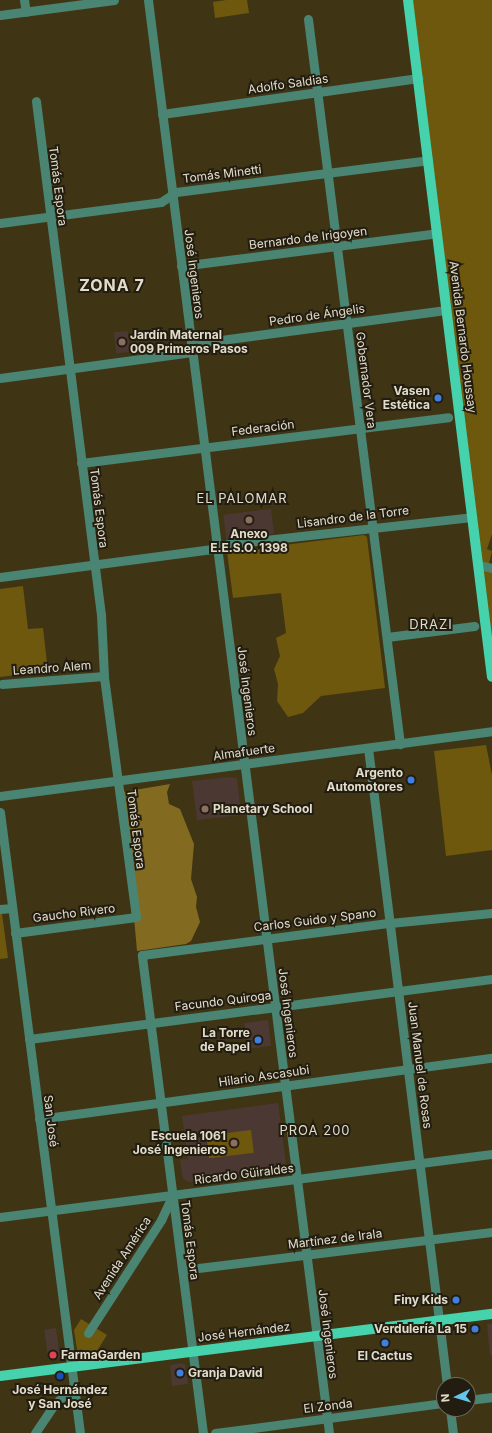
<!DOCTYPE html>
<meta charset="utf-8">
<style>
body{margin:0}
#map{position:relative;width:492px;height:1433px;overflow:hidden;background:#3f3515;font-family:Inter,sans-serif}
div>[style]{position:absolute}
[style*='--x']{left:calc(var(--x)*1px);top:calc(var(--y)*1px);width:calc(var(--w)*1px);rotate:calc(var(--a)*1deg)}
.commercial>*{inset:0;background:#4c3931;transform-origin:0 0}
.education>*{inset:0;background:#4c3833;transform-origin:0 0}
.green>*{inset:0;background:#6d580d;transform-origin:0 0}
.forest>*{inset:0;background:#826b21}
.minor>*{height:9px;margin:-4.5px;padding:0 4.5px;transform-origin:4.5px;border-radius:4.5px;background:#498572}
.major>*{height:10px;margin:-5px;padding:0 5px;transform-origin:5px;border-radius:5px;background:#45d2ac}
.dots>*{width:11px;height:11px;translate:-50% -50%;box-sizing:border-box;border:2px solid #221d10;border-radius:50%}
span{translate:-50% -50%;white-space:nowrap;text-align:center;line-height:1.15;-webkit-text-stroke:4px #221d10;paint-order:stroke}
.street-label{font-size:12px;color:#e2dcca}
.poi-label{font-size:12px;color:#e2dcca;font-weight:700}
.left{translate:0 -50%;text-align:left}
.right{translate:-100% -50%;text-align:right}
.neighbourhood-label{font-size:13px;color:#e2dcca;letter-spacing:1px}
.district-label{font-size:16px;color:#e2dcca;font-weight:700;letter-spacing:1px}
.north{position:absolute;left:436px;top:1377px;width:40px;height:40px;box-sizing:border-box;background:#221d10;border:1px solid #6f695a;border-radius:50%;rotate:265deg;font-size:11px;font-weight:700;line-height:16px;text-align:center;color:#e2dcca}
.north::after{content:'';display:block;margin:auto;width:14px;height:18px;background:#64c5ee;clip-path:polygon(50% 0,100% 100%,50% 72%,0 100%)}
</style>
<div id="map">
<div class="commercial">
<i style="left:268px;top:1020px;width:26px;height:24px;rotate:83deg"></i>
<i style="clip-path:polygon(487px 1324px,492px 1324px,492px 1355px,490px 1355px)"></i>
<i style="left:56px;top:1328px;width:30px;height:12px;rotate:82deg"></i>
<i style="clip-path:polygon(182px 1363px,185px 1365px,188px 1384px,172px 1386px,170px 1365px)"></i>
</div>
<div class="education">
<i style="left:128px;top:331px;width:21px;height:14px;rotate:85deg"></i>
<i style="left:271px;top:509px;width:25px;height:48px;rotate:83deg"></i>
<i style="clip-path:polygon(229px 777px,237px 778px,241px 815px,197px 820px,192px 781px)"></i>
<i style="clip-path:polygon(278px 1103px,286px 1164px,280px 1165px,281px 1170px,188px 1182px,183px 1178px,180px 1160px,188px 1159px,182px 1116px)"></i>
</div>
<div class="green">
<i style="clip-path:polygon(226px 0,247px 0,249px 13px,215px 18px,213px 2px)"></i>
<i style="clip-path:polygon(408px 0,492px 0,492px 534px,487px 549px,492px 551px,489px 564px,481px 562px)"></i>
<i style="clip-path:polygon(364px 535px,367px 537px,385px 688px,321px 696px,303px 713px,288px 717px,277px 701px,278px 684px,274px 669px,280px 656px,276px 638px,286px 633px,281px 593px,233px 598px,227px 552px)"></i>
<i style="clip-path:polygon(482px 570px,492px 572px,492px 646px)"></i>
<i style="clip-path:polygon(23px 586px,28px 629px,43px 628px,48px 671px,0 677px,0 589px)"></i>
<i style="clip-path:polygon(486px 745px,492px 775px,492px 850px,446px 856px,434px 751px)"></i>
<i style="clip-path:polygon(0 914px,2px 914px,8px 958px,0 959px)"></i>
<i style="left:251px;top:1130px;width:23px;height:45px;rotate:83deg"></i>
<i style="clip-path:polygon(81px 1319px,107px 1335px,95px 1354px,78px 1356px,74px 1330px)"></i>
</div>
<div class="forest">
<i style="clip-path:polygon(170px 784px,167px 792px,169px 804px,180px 809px,194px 844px,191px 879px,197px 897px,196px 907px,200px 922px,191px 941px,186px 944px,137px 951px,123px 792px)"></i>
</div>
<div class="minor">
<i style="--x:24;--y:0;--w:12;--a:81"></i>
<i style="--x:148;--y:0;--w:1444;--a:82.8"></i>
<i style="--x:0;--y:15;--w:115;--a:-7.5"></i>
<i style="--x:308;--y:19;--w:731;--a:82.77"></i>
<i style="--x:162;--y:114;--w:259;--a:-8"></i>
<i style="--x:0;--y:223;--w:162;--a:-7.4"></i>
<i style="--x:161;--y:202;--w:18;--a:-34"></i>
<i style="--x:176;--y:192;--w:254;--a:-7.2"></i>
<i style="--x:181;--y:266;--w:258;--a:-7.3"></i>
<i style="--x:191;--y:344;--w:257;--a:-7.6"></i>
<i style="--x:0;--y:378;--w:194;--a:-7.7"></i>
<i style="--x:81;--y:463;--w:370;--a:-7.1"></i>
<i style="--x:478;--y:565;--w:14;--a:12"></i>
<i style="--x:0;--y:577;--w:214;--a:-7.5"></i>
<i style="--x:212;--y:549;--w:17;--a:-17"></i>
<i style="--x:228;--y:544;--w:245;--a:-6.3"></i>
<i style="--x:387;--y:637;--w:88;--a:-7.2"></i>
<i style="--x:2;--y:684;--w:102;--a:-4.5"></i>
<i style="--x:368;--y:748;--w:642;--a:82.93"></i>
<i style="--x:0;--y:796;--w:496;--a:-7.5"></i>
<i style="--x:0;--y:812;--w:626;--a:82.66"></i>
<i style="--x:0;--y:909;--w:12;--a:-5"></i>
<i style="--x:15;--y:933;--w:122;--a:-7.5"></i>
<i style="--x:136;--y:917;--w:243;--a:-97.6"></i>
<i style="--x:104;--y:676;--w:61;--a:-92.8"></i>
<i style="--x:101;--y:615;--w:518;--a:-97.21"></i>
<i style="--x:29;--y:1039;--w:467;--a:-7.4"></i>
<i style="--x:39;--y:1119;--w:457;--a:-7.7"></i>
<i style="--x:0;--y:1217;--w:496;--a:-7.3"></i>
<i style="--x:182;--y:1270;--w:312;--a:-7"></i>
<i style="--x:88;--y:1333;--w:135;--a:-57.1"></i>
<i style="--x:161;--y:1220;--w:26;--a:-65"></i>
<i style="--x:468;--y:1400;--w:24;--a:-7"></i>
<i style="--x:450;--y:1409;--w:24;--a:83"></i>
<i style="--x:35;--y:1433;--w:32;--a:-56"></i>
<i style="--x:53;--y:1406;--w:29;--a:-44"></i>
<i style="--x:203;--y:1433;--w:482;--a:-97.3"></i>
<i style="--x:142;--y:955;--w:250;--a:-7.4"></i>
<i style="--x:390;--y:923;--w:102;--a:-5.6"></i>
<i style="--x:215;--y:1433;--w:231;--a:-7.5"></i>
</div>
<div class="major">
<i style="--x:408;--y:0;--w:682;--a:82.93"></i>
<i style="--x:0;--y:1376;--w:496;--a:-7.2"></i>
</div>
<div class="dots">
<i style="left:122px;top:342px;background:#8d6e63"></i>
<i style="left:438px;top:398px;background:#3f7fe0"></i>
<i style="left:249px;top:520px;background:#8d6e63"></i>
<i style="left:411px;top:780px;background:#3f7fe0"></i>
<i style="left:205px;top:809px;background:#8d6e63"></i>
<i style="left:258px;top:1040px;background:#3f7fe0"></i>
<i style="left:234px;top:1143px;background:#8d6e63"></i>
<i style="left:456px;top:1300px;background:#3f7fe0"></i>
<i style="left:475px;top:1329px;background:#3f7fe0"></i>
<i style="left:385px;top:1343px;background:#3f7fe0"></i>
<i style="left:53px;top:1355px;background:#e0444e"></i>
<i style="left:180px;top:1373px;background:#3f7fe0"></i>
<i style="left:60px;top:1376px;background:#1a4fb4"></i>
</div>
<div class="street-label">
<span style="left:288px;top:84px;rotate:-8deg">Adolfo Saldias</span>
<span style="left:222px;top:174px;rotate:-7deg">Tomás Minetti</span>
<span style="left:58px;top:186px;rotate:83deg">Tomás Espora</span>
<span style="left:308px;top:238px;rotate:-7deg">Bernardo de Irigoyen</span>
<span style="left:194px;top:274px;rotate:83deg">José Ingenieros</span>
<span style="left:317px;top:315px;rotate:-8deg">Pedro de Ángelis</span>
<span style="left:463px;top:337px;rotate:83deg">Avenida Bernardo Houssay</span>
<span style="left:366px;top:380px;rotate:83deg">Gobernador Vera</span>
<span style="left:263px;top:428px;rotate:-7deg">Federación</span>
<span style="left:99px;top:508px;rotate:83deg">Tomás Espora</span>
<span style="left:353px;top:517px;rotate:-7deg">Lisandro de la Torre</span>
<span style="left:52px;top:668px;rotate:-4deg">Leandro Alem</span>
<span style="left:247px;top:691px;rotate:83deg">José Ingenieros</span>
<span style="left:244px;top:752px;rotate:-8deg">Almafuerte</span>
<span style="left:136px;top:829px;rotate:83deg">Tomás Espora</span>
<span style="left:74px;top:913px;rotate:-7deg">Gaucho Rivero</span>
<span style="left:315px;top:920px;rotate:-7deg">Carlos Guido y Spano</span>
<span style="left:223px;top:1001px;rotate:-7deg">Facundo Quiroga</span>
<span style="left:288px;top:1013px;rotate:83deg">José Ingenieros</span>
<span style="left:420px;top:1065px;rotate:83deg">Juan Manuel de Rosas</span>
<span style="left:264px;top:1076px;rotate:-8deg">Hilario Ascasubi</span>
<span style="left:51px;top:1121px;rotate:83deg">San José</span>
<span style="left:244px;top:1174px;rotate:-7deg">Ricardo Güiraldes</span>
<span style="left:335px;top:1239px;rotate:-7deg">Martínez de Irala</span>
<span style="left:190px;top:1240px;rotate:83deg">Tomás Espora</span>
<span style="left:122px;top:1258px;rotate:-57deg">Avenida América</span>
<span style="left:244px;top:1332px;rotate:-7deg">José Hernández</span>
<span style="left:328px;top:1334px;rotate:83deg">José Ingenieros</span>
<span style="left:328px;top:1406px;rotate:-7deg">El Zonda</span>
</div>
<div class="poi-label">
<span class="left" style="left:130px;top:342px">Jardín Maternal<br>009 Primeros Pasos</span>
<span class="right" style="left:430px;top:398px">Vasen<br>Estética</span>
<span style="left:249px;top:541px">Anexo<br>E.E.S.O. 1398</span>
<span class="right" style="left:403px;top:780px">Argento<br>Automotores</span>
<span class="left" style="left:213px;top:809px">Planetary School</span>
<span class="right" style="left:250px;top:1040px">La Torre<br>de Papel</span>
<span class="right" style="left:226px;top:1143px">Escuela 1061<br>José Ingenieros</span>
<span class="right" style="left:448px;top:1300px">Finy Kids</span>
<span class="right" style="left:467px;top:1329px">Verdulería La 15</span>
<span class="left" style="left:61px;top:1355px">FarmaGarden</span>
<span style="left:385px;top:1356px">El Cactus</span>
<span class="left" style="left:188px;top:1373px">Granja David</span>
<span style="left:60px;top:1397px">José Hernández<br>y San José</span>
</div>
<div class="neighbourhood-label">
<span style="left:242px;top:498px">EL PALOMAR</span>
<span style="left:431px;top:624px">DRAZI</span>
<span style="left:315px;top:1130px">PROA 200</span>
</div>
<div class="district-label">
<span style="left:112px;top:285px">ZONA 7</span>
</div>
<div class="north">N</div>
</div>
